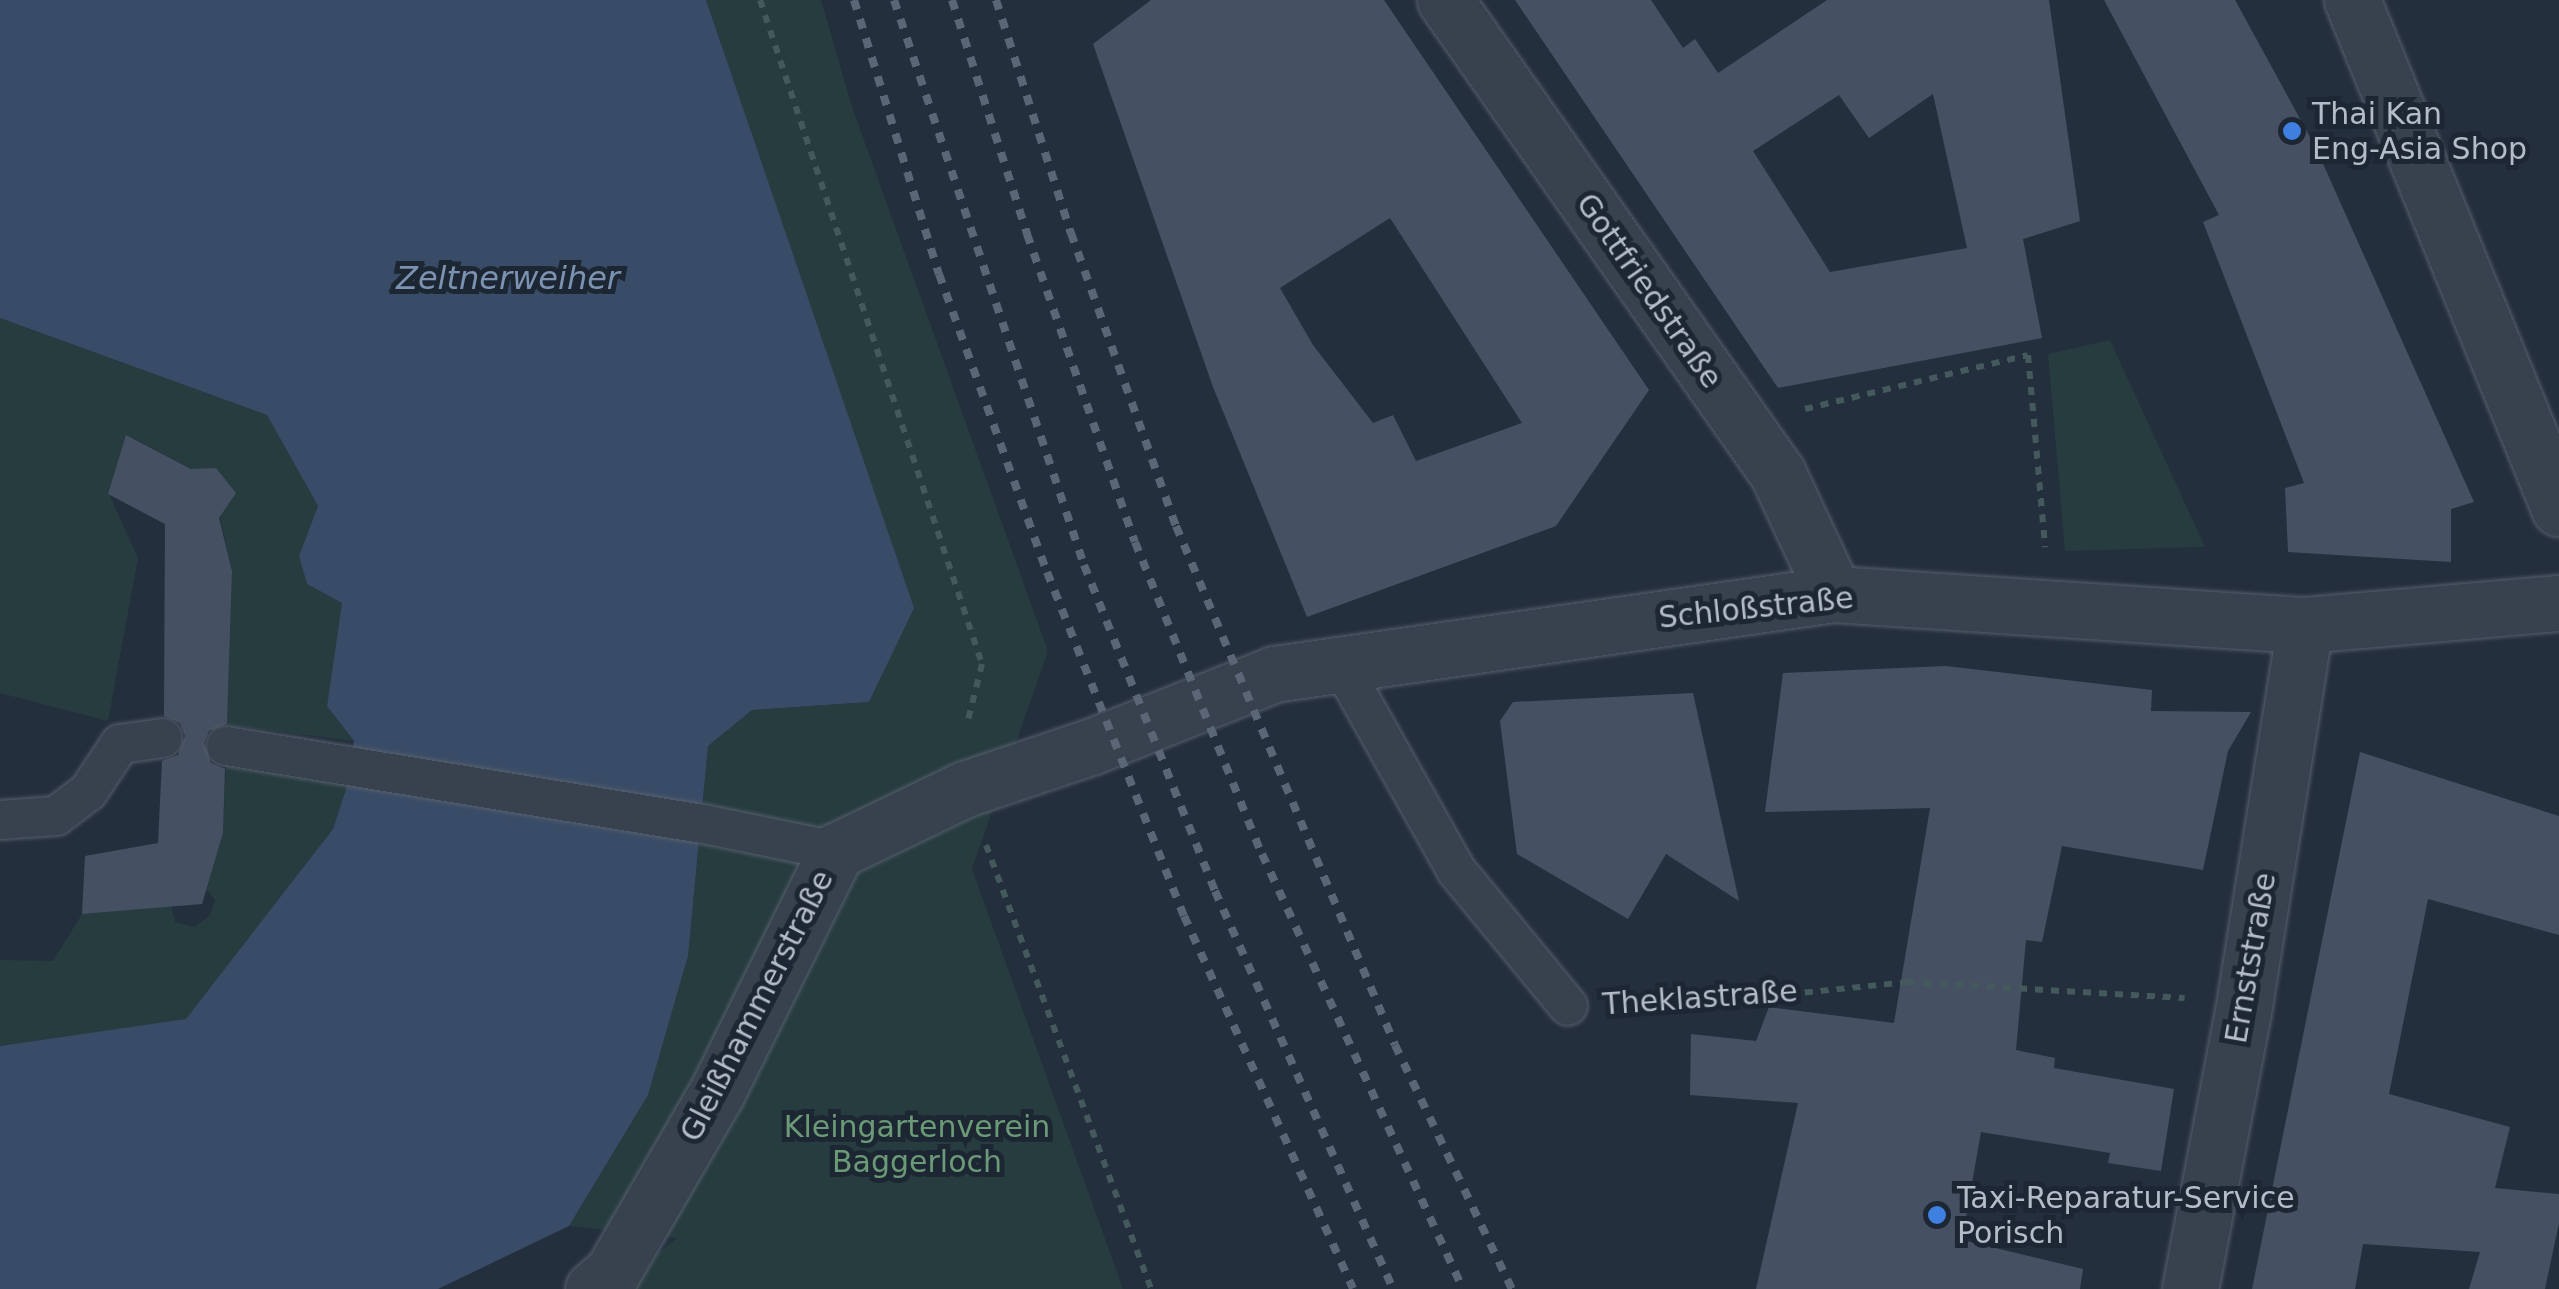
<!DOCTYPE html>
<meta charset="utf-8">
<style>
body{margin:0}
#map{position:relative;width:2559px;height:1289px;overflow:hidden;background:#242f3e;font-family:"DejaVu Sans",sans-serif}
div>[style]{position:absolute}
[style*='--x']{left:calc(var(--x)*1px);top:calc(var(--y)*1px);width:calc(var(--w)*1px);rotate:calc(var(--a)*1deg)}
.green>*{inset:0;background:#263c3f}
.water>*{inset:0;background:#394c67}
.building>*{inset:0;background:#455162}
.path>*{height:6px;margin-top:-3px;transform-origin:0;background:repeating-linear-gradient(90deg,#44595c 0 8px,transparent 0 16px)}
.roads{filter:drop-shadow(0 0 2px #565f6c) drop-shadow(0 0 2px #565f6c)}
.service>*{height:38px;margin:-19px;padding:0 19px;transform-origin:19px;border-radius:19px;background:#38414e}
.minor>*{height:55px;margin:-27.5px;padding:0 27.5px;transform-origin:27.5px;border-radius:27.5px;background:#38414e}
.tertiary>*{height:55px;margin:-27.5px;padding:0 27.5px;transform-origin:27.5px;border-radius:27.5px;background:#38414e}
.rail>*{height:8px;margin-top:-4px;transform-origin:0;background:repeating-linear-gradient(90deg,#5a6575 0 10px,transparent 0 20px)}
.dots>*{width:28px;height:28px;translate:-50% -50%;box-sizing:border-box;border:5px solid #1d2633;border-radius:50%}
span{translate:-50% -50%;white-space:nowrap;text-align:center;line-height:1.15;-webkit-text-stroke:10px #1d2633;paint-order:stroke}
.poi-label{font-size:30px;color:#b4bcc9}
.left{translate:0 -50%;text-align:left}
.street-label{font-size:30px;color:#b4bcc9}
.park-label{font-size:30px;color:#6b9a76}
.water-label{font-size:32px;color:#7c92b1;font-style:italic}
</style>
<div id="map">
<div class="green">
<i style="clip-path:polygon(706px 0,821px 0,852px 107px,1048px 651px,972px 869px,1123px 1289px,614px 1289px,677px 1238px,569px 1226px,648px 1095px,688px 956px,708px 746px,752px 710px,869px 702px,913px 608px)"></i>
<i style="clip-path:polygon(0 318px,267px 415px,318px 506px,299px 556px,307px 584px,342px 603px,327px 706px,354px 741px,227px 725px,232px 571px,219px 513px,232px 499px,230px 485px,214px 468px,194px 470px,127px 435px,109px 494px,138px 558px,108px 721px,0 693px)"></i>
<i style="clip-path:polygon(2110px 340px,2205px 547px,2065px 551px,2048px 354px)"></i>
<i style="clip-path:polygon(226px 762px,348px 783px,333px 829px,186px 1020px,0 1046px,0 960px,53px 961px,82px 914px,171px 906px,175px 922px,195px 927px,210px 915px,215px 900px,206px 889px,223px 833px)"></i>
</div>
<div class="water">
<i style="clip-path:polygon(0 0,706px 0,914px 608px,869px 702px,752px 710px,708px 746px,688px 956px,648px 1095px,569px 1226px,438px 1289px,0 1289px,0 1046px,186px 1019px,333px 829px,348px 783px,354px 741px,327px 706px,342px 603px,307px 584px,299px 556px,318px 506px,267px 415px,0 318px)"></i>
</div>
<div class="building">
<i style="clip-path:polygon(evenodd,1151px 0,1384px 0,1649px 390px,1556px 526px,1307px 617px,1213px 387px,1093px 44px,1151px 0,1390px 218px,1522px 423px,1416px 461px,1393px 415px,1373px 423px,1313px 345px,1280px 288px,1390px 218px)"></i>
<i style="clip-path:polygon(evenodd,1515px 0,1651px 0,1683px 48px,1695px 39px,1718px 73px,1827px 0,2049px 0,2080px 221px,2023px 239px,2042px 338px,1778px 388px,1515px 0,1933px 94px,1967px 248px,1830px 272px,1753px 151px,1839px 95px,1869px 138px,1933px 94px)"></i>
<i style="clip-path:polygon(2104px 0,2235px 0,2316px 148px,2474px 502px,2451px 509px,2451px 562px,2288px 552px,2285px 488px,2304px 483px,2203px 222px,2219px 215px)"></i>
<i style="clip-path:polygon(126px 435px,191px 469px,216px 468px,236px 493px,219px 518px,232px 571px,227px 724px,209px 731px,204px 743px,211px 763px,225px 769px,223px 833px,202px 904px,82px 914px,85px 856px,158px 843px,162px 761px,178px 755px,185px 736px,180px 723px,164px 716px,165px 524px,108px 494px)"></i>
<i style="clip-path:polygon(1946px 666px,2152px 690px,2151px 711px,2251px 712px,2228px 751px,2203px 870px,2062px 846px,2042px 942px,2026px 940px,2016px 1050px,2055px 1058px,2054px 1068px,2174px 1089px,2161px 1171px,2108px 1163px,2110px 1153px,1981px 1132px,1962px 1240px,2083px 1269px,2080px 1289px,1756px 1289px,1798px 1103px,1690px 1095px,1691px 1034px,1756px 1041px,1769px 1007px,1894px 1023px,1930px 808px,1765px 812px,1783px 673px)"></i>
<i style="clip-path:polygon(1693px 693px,1739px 901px,1666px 854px,1628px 919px,1517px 854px,1500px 721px,1513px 702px)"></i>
<i style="clip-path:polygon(2360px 752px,2559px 816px,2559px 935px,2428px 899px,2389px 1094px,2510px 1127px,2495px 1188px,2559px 1194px,2559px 1223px,2545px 1289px,2469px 1289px,2480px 1252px,2363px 1244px,2355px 1289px,2252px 1289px)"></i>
</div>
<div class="path">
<i style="--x:760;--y:0;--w:700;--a:71.51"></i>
<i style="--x:982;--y:664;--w:62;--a:104"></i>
<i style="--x:1805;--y:409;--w:229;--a:-13.6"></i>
<i style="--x:2028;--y:355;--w:193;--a:84.9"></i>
<i style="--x:986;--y:845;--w:474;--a:69.6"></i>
<i style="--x:1619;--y:1004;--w:122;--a:-2.3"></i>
<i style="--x:1741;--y:999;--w:167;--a:-5.8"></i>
<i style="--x:1907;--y:982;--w:278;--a:3.3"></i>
</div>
<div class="roads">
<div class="service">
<i style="--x:1340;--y:663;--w:237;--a:60.7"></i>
<i style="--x:1456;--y:870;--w:176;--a:50.5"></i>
<i style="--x:226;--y:746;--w:483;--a:9.3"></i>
<i style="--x:703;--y:824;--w:136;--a:11.5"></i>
<i style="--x:0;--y:820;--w:56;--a:-4.1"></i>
<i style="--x:56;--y:816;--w:40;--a:-37"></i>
<i style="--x:88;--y:792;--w:58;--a:-56.3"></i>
<i style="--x:120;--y:744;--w:43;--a:-7.9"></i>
</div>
<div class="minor">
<i style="--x:1445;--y:0;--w:579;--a:54.91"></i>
<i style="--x:1778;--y:474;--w:132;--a:65"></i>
<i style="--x:593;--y:1289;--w:25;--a:-40"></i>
<i style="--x:612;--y:1273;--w:211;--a:-59.9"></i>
<i style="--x:718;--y:1090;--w:267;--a:-63.7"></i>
<i style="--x:836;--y:851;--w:143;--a:-25.7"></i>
<i style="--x:965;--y:789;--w:132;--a:-18.6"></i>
<i style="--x:1090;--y:747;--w:198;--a:-21.6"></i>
<i style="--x:1274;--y:674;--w:566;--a:-8.13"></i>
<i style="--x:1834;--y:594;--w:472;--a:3.8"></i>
<i style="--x:2305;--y:625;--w:255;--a:-5"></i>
<i style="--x:2190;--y:1289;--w:282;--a:-79.2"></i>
<i style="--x:2243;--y:1012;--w:392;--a:-80.9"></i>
</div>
<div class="tertiary">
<i style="--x:2352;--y:0;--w:549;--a:67.83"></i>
</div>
</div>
<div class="rail">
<i style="--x:854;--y:0;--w:287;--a:72.8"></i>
<i style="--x:939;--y:274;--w:317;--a:70.1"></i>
<i style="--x:1047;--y:572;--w:370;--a:68.3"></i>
<i style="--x:1184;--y:916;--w:409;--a:65.6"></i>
<i style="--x:894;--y:0;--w:596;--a:71.41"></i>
<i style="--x:1084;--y:565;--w:351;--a:68.1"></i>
<i style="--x:1215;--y:891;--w:436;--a:65.9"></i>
<i style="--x:952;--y:0;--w:246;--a:72.2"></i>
<i style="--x:1027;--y:234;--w:326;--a:70.7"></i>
<i style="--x:1135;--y:542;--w:337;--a:67.9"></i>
<i style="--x:1262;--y:854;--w:479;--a:65.2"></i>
<i style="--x:996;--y:0;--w:245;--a:72.2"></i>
<i style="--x:1071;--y:233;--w:311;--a:70.3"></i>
<i style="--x:1176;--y:526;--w:563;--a:67.12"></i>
<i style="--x:1395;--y:1045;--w:271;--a:64.4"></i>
</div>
<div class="dots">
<i style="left:2292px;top:131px;background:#3f7fe0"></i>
<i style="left:1937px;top:1215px;background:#3f7fe0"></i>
</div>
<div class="poi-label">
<span class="left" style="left:2312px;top:131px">Thai Kan<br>Eng-Asia Shop</span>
<span class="left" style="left:1957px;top:1215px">Taxi-Reparatur-Service<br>Porisch</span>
</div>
<div class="street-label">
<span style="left:1649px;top:291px;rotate:55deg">Gottfriedstraße</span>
<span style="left:1756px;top:608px;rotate:-6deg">Schloßstraße</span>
<span style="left:2251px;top:958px;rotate:-80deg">Ernststraße</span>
<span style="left:1700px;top:998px;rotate:-4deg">Theklastraße</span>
<span style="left:757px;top:1006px;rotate:-63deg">Gleißhammerstraße</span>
</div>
<div class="park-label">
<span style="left:917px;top:1144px">Kleingartenverein<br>Baggerloch</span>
</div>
<div class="water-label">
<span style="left:508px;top:278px">Zeltnerweiher</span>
</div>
</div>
